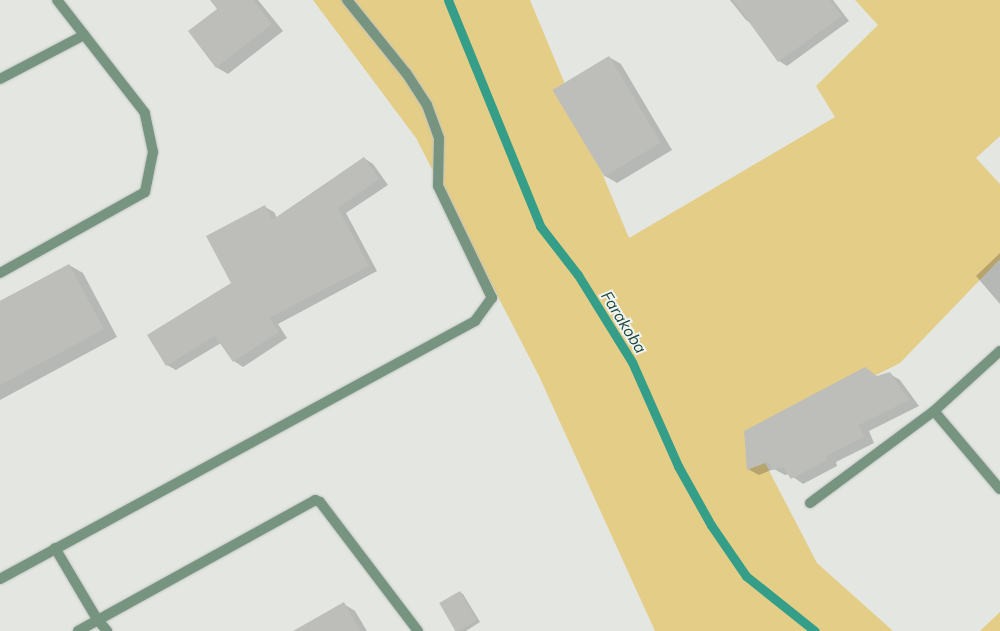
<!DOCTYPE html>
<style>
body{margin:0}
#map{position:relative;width:1000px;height:631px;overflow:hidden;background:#e3e6e1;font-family:Mulish,sans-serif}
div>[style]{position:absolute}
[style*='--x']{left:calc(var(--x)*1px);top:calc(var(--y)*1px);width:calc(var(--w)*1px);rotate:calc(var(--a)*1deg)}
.green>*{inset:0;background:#e4cd87}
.shadow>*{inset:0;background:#0003}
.stream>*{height:9px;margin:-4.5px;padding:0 4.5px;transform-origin:4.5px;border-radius:4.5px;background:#359e88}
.building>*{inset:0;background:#bdbeb9;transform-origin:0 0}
.roads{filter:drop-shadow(0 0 1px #c0c3bf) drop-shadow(0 0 1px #c0c3bf)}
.street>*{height:10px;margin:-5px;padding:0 5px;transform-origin:5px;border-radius:5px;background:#769480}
span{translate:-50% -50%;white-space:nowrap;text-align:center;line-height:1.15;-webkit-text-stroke:4px #f0f3ee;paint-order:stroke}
.water-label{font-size:16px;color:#1c493f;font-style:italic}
</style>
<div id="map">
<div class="green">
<i style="clip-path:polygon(313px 0,530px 0,629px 238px,835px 117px,816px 86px,878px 25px,855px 0,1000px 0,1000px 136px,976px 158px,1000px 184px,1000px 259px,900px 363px,752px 438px,817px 563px,893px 631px,655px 631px,539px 376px,416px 138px)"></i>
<i style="clip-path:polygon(1000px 612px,1000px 631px,980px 631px)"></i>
</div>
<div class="shadow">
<i style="clip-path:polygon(212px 0,258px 0,283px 31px,228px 74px,216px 67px,219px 9px)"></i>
<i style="clip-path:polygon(730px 0,833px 0,849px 21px,787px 66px,779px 61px,752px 24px,746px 20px)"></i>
<i style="clip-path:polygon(609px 57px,621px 64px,672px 150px,617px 183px,605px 176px)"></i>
<i style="clip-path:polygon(364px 158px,373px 164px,388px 185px,346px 213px,377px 271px,278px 324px,287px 338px,243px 367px,234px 361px,221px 343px,176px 370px,167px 365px,233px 283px,265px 207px,274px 212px,277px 218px)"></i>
<i style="clip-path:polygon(1000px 253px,1000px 304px,976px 276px)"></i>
<i style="clip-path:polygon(69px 265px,83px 273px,117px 337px,0 400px,0 301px)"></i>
<i style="clip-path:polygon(890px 374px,900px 380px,919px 406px,869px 431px,874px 443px,836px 462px,837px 466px,803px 484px,789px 474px,785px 475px,774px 469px,759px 475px,748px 469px,878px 377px)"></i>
<i style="clip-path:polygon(460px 592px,463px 594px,480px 622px,466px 631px,458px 631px,441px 604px)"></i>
<i style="clip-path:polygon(344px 604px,355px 611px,367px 631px,296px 631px)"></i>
</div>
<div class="stream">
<i style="--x:448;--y:0;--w:244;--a:67.8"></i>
<i style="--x:540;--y:226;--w:62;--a:52.2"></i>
<i style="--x:578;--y:275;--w:102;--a:58.2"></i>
<i style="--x:632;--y:362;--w:114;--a:66.1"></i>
<i style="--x:678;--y:466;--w:68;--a:60.8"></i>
<i style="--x:711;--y:525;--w:62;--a:55.5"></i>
<i style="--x:746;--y:576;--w:88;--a:38.6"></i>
</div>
<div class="building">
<i style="clip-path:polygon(210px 0,253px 0,272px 24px,216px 68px,188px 31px,217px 9px)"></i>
<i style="clip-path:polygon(733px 0,830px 0,842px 16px,778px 62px)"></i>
<i style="left:609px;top:56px;width:101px;height:66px;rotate:59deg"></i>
<i style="clip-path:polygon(364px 157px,379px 179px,338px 208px,369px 266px,269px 318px,279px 332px,233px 362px,215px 336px,166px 366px,147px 335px,231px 283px,206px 236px,265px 205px,272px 220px)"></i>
<i style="clip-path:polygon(69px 264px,104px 329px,0 385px,0 301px)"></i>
<i style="clip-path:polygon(865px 367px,877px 376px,890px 372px,909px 400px,859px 425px,864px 437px,826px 456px,827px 460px,791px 479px,783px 467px,773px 470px,768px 462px,747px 470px,744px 431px)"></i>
<i style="left:460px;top:591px;width:34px;height:24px;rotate:60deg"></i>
<i style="clip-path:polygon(344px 602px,360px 631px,293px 631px)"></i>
</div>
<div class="roads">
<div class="street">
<i style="--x:0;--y:79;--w:95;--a:-27.6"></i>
<i style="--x:0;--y:273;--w:166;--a:-29.2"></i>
<i style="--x:145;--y:192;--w:41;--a:-78.7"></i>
<i style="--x:153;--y:152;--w:40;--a:-102"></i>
<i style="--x:145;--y:113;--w:143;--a:-127.9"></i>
<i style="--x:934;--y:411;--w:102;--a:49.8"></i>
<i style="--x:810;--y:503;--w:154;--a:-36.6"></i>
<i style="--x:934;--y:411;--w:89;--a:-42.3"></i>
<i style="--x:55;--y:548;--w:82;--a:59.4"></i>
<i style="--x:97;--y:619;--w:16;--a:50"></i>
<i style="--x:0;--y:579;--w:541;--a:-28.51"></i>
<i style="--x:475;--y:321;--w:29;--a:-54"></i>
<i style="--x:492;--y:298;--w:124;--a:-115.7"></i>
<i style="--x:438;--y:186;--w:48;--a:-88.8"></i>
<i style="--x:439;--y:138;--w:35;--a:-110"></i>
<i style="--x:427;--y:105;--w:38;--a:-123"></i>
<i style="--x:406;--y:73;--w:94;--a:-128.9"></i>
<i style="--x:78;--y:631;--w:271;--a:-28.9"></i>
<i style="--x:315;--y:500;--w:5;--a:22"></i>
<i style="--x:320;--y:502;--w:162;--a:52.8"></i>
</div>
</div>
<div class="water-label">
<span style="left:624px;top:322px;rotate:58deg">Farakoba</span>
</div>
</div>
